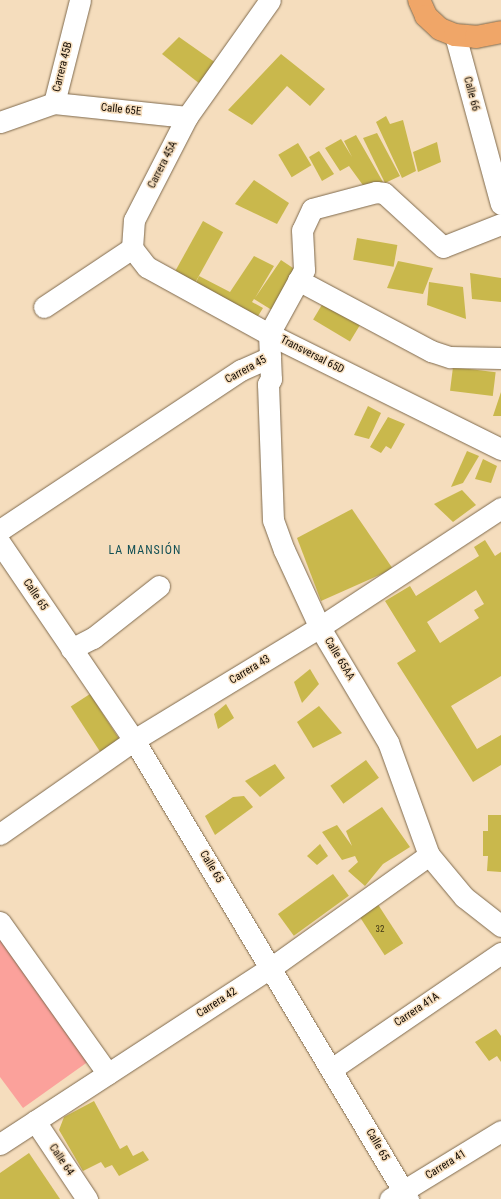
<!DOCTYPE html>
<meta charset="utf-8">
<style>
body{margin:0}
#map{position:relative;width:501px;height:1199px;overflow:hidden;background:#f5ddbd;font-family:"Roboto Condensed",sans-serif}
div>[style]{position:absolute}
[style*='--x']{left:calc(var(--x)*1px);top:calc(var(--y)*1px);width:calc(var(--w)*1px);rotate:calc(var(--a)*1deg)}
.green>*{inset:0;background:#fba19b}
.building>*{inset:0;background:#c9b84c;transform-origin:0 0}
.roads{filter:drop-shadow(0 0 1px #7f6a4e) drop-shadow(0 0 1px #7f6a4e)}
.minor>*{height:21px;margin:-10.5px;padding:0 10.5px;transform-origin:10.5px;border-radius:10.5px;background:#fff}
.major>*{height:22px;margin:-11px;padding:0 11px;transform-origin:11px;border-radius:11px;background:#f0a668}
span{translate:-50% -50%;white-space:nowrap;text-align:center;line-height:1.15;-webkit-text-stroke:3px #f5ddbd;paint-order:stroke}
.number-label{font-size:9px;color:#403614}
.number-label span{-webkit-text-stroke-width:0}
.street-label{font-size:11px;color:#120a02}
.neighbourhood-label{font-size:12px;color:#135055;letter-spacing:1px}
</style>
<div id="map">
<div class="green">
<i style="clip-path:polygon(0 939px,89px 1061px,23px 1108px,0 1077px)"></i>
</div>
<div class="building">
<i style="clip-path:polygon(179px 37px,216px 63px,200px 84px,162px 54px)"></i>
<i style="clip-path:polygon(281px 54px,325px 89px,310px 106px,287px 86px,252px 125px,228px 110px)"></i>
<i style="clip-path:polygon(386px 116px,390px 124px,403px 120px,416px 171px,402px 178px,376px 122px)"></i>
<i style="clip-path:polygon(377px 133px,400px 176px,385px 183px,363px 138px)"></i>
<i style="clip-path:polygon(356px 135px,383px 182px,365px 188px,349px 166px,340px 171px,325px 148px,341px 139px,352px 157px,344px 141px)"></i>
<i style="clip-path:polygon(437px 142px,441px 162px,418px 172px,413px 152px)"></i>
<i style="left:298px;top:143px;width:26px;height:23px;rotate:59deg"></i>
<i style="clip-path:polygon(319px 151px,334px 174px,322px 181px,309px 157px)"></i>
<i style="clip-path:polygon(254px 180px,289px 203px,277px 224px,235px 204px)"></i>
<i style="left:203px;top:221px;width:23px;height:64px;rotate:29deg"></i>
<i style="left:357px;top:238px;width:41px;height:22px;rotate:10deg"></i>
<i style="clip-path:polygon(254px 256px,274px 266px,255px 298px,281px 260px,299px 272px,275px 312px,254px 299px,252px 302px,263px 308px,255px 321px,193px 288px,199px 276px,230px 292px)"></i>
<i style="clip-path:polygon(398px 261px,433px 268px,423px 294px,387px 288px)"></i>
<i style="clip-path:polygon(470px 273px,501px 278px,501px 302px,472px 299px)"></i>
<i style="clip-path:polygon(429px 282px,463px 287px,466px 319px,427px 305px)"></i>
<i style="left:326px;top:298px;width:43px;height:25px;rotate:31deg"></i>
<i style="left:453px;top:367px;width:43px;height:24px;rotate:7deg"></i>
<i style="clip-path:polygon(501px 392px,501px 416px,493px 416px)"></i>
<i style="clip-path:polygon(368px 406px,381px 413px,369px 439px,354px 435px)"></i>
<i style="clip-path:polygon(388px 417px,405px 424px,391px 449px,386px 446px,381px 453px,370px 447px)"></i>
<i style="clip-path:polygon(467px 451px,479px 456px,463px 483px,451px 487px)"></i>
<i style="clip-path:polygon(483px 459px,497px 466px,491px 483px,475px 479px)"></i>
<i style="clip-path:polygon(462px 490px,476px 505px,453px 522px,434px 504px)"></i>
<i style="clip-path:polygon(352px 509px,393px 569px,321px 601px,297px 538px)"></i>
<i style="clip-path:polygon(evenodd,485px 540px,495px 556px,501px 552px,501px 676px,451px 706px,477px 749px,501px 735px,501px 765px,473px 782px,397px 663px,416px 651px,385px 601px,410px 586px,416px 596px,479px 556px,474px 547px,485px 540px,476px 590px,484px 604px,474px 610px,479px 618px,440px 643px,427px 622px,476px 590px)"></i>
<i style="clip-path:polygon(310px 669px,319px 684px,302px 703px,294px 682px)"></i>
<i style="left:90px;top:694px;width:59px;height:23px;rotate:57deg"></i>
<i style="clip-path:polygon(226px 704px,234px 718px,218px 729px,214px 714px)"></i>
<i style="clip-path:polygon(319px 706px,342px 733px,313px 748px,297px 722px)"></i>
<i style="left:366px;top:760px;width:22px;height:44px;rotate:54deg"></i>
<i style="clip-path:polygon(275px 764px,285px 778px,260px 797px,245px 781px)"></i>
<i style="clip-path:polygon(244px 796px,253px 807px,215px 835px,205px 816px,233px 797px)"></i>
<i style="clip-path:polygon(382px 807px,410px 847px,383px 864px,365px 886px,348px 871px,358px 862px,355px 856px,342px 860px,322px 832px,337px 825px,352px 846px,346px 831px)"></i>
<i style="clip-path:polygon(488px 815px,501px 815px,501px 872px,487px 871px,488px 856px,483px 856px,483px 831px,488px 831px)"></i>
<i style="clip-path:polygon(320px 844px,328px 856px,317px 865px,307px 856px)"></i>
<i style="left:333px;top:874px;width:27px;height:68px;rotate:54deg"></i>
<i style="left:377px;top:903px;width:48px;height:22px;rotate:57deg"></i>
<i style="clip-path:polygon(496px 1029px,501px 1036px,501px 1062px,497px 1056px,489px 1061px,475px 1042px)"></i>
<i style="clip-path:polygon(94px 1101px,120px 1149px,127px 1145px,133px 1156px,143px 1151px,149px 1160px,119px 1176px,112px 1165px,105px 1168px,101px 1162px,83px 1171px,59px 1130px,64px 1117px)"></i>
<i style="clip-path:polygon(29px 1153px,60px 1199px,0 1199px,0 1173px)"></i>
</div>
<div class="roads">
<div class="minor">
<i style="--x:455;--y:35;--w:175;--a:74.8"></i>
<i style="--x:54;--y:103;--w:106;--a:-75.8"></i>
<i style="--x:0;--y:122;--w:57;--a:-19.4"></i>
<i style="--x:54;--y:103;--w:134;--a:6"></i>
<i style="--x:501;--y:224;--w:62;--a:158.4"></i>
<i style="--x:443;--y:247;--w:80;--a:-137.5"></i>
<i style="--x:384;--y:193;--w:8;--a:-173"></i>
<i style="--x:376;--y:192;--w:66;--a:165.1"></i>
<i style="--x:312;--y:209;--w:23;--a:115"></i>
<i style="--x:302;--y:230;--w:40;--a:87.1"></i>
<i style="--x:304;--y:270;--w:73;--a:118.7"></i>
<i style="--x:269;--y:334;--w:45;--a:87.5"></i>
<i style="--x:271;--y:379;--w:6;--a:121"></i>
<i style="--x:268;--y:384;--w:136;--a:87.9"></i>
<i style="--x:273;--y:520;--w:32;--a:70"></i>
<i style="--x:284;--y:550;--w:86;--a:65.2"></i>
<i style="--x:320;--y:628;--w:133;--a:59.2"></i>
<i style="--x:388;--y:742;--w:120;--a:70.1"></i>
<i style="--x:429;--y:855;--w:55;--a:50.2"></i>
<i style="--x:464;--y:897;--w:47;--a:38.1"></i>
<i style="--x:132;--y:248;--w:24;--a:52"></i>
<i style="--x:147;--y:267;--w:139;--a:28.8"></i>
<i style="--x:269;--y:334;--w:259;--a:26.4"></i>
<i style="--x:132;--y:248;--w:28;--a:-86"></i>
<i style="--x:134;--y:220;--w:116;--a:-62.8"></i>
<i style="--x:187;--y:117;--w:143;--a:-54.6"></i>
<i style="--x:298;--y:280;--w:151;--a:28.1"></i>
<i style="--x:431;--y:351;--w:20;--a:18"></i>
<i style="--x:450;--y:357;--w:51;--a:1.1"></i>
<i style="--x:44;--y:307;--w:106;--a:-33.8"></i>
<i style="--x:0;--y:530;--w:289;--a:-33.6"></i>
<i style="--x:241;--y:370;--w:32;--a:-24"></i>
<i style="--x:0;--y:543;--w:238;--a:55.8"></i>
<i style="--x:134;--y:740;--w:535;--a:59.16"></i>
<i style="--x:71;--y:649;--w:25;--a:-27"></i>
<i style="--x:93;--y:638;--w:84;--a:-38.2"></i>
<i style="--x:0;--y:834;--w:164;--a:-35"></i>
<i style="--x:134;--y:740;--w:218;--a:-31.3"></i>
<i style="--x:320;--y:627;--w:217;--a:-33.3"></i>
<i style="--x:0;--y:922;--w:186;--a:54.6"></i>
<i style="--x:333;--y:1068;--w:204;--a:-34.4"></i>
<i style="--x:35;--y:1121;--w:94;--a:56.3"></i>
<i style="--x:0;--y:1144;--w:325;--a:-33.1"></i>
<i style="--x:272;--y:967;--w:193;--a:-35.5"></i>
<i style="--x:390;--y:1199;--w:130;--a:-31.5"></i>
</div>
<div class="major">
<i style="--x:419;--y:0;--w:17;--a:66"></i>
<i style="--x:426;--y:16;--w:19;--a:43"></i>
<i style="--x:440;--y:29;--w:16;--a:22"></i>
<i style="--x:455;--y:35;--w:21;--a:5"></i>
<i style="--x:476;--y:37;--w:25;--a:-11"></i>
</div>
</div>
<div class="number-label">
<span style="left:380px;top:929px">32</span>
</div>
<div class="street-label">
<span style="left:63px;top:67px;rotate:-76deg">Carrera 45B</span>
<span style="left:471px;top:94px;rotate:75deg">Calle 66</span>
<span style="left:121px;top:110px;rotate:6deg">Calle 65E</span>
<span style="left:163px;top:165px;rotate:-63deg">Carrera 45A</span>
<span style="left:312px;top:355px;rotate:27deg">Transversal 65D</span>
<span style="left:246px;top:370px;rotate:-29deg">Carrera 45</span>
<span style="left:35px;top:595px;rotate:56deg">Calle 65</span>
<span style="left:339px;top:659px;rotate:59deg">Calle 65AA</span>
<span style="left:250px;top:670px;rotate:-31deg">Carrera 43</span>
<span style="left:211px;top:867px;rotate:59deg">Calle 65</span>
<span style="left:217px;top:1003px;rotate:-33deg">Carrera 42</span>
<span style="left:417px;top:1010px;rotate:-34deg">Carrera 41A</span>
<span style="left:377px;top:1145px;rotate:60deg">Calle 65</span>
<span style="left:61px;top:1160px;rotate:56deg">Calle 64</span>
<span style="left:446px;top:1165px;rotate:-32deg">Carrera 41</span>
</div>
<div class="neighbourhood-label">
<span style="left:145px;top:551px">LA MANSIÓN</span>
</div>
</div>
